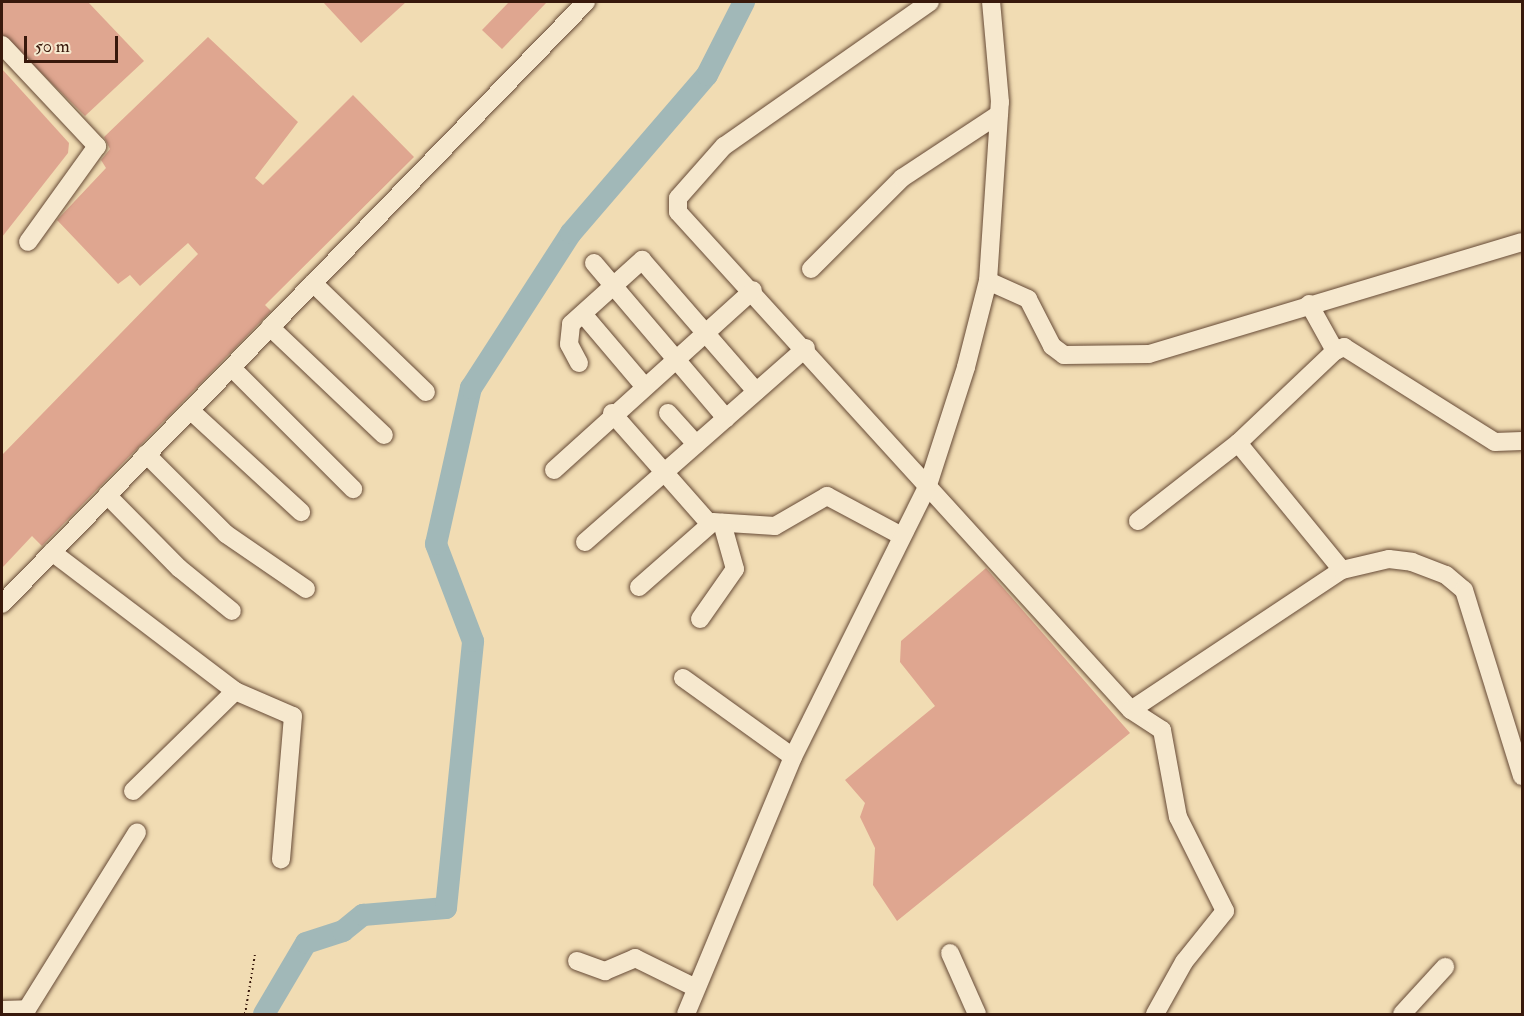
<!DOCTYPE html>
<style>
body{margin:0}
#map{position:relative;width:1524px;height:1016px;overflow:hidden;background:#f1dcb3;font-family:"IM FELL Double Pica",serif}
div>[style]{position:absolute}
[style*='--x']{left:calc(var(--x)*1px);top:calc(var(--y)*1px);width:calc(var(--w)*1px);rotate:calc(var(--a)*1deg)}
.river>*{height:22px;margin:-11px;padding:0 11px;transform-origin:11px;border-radius:11px;background:#a1b8b8}
.building>*{inset:0;background:#dfa690}
.path>*{height:2px;margin-top:-1px;transform-origin:0;background:repeating-linear-gradient(90deg,#38190c 0 1.5px,transparent 0 4.5px)}
.roads{filter:drop-shadow(0 0 2px #664a36) drop-shadow(0 0 2px #664a36)}
.minor>*{height:18px;margin:-9px;padding:0 9px;transform-origin:9px;border-radius:9px;background:#f6e8ce}
span{translate:-50% -50%;white-space:nowrap;text-align:center;line-height:1.15;-webkit-text-stroke:6px #f6e8ce;paint-order:stroke}
.frame{position:absolute;inset:0;border:3px solid #38190c;pointer-events:none}
.scale{position:absolute;left:24px;top:36px;width:94px;height:27px;box-sizing:border-box;border:3px solid #38190c;border-top:0;padding-left:8px;font-size:18px;line-height:21px;white-space:nowrap;color:#38190c;-webkit-text-stroke:4px #f6e8ce;paint-order:stroke}
</style>
<div id="map">
<div class="river">
<i style="--x:264;--y:1014;--w:82;--a:-59.4"></i>
<i style="--x:306;--y:943;--w:39;--a:-18"></i>
<i style="--x:343;--y:931;--w:26;--a:-39"></i>
<i style="--x:363;--y:915;--w:83;--a:-4.8"></i>
<i style="--x:446;--y:908;--w:268;--a:-84.2"></i>
<i style="--x:473;--y:641;--w:104;--a:-110.9"></i>
<i style="--x:436;--y:544;--w:160;--a:-77.4"></i>
<i style="--x:471;--y:388;--w:184;--a:-57.2"></i>
<i style="--x:571;--y:233;--w:208;--a:-49.3"></i>
<i style="--x:707;--y:75;--w:82;--a:-63.1"></i>
</div>
<div class="building">
<i style="clip-path:polygon(2px 2px,88px 2px,144px 61px,85px 116px,2px 34px)"></i>
<i style="clip-path:polygon(323px 2px,406px 2px,361px 43px)"></i>
<i style="clip-path:polygon(509px 2px,547px 2px,502px 49px,482px 30px)"></i>
<i style="clip-path:polygon(208px 37px,298px 122px,255px 178px,263px 185px,353px 95px,414px 157px,265px 305px,271px 311px,42px 546px,32px 536px,2px 568px,2px 455px,198px 254px,188px 243px,140px 286px,130px 275px,118px 284px,57px 220px,106px 168px,101px 160px,110px 149px,104px 137px)"></i>
<i style="clip-path:polygon(2px 69px,69px 143px,68px 153px,2px 237px)"></i>
<i style="clip-path:polygon(986px 568px,1130px 733px,897px 921px,873px 885px,875px 848px,860px 817px,865px 803px,845px 780px,935px 706px,900px 662px,901px 641px)"></i>
</div>
<div class="path">
<i style="--x:245;--y:1014;--w:61;--a:-80.5"></i>
</div>
<div class="roads">
<div class="minor">
<i style="--x:930;--y:2;--w:251;--a:145"></i>
<i style="--x:724;--y:146;--w:69;--a:131.5"></i>
<i style="--x:678;--y:198;--w:14;--a:90"></i>
<i style="--x:678;--y:212;--w:673;--a:47.71"></i>
<i style="--x:1131;--y:710;--w:253;--a:-33.6"></i>
<i style="--x:1342;--y:570;--w:48;--a:-13.2"></i>
<i style="--x:1389;--y:559;--w:23;--a:7"></i>
<i style="--x:1412;--y:562;--w:36;--a:21"></i>
<i style="--x:1446;--y:575;--w:23;--a:40"></i>
<i style="--x:1464;--y:590;--w:195;--a:72.7"></i>
<i style="--x:2;--y:45;--w:139;--a:46.8"></i>
<i style="--x:97;--y:146;--w:118;--a:125.7"></i>
<i style="--x:594;--y:263;--w:204;--a:49.6"></i>
<i style="--x:811;--y:269;--w:129;--a:-45"></i>
<i style="--x:902;--y:178;--w:116;--a:-33.4"></i>
<i style="--x:988;--y:281;--w:44;--a:24.2"></i>
<i style="--x:1028;--y:299;--w:53;--a:62.9"></i>
<i style="--x:1052;--y:346;--w:15;--a:37"></i>
<i style="--x:1064;--y:355;--w:85;--a:-0.7"></i>
<i style="--x:1149;--y:354;--w:389;--a:-16.7"></i>
<i style="--x:313;--y:283;--w:157;--a:44"></i>
<i style="--x:1309;--y:304;--w:54;--a:61"></i>
<i style="--x:1335;--y:351;--w:10;--a:-24"></i>
<i style="--x:1344;--y:347;--w:178;--a:32.2"></i>
<i style="--x:1495;--y:442;--w:27;--a:-2"></i>
<i style="--x:583;--y:314;--w:94;--a:49.7"></i>
<i style="--x:270;--y:327;--w:157;--a:43.5"></i>
<i style="--x:579;--y:363;--w:21;--a:-118"></i>
<i style="--x:569;--y:344;--w:20;--a:-84"></i>
<i style="--x:571;--y:324;--w:96;--a:-42"></i>
<i style="--x:642;--y:260;--w:174;--a:49"></i>
<i style="--x:233;--y:369;--w:170;--a:45"></i>
<i style="--x:190;--y:410;--w:151;--a:42.6"></i>
<i style="--x:612;--y:413;--w:148;--a:48.6"></i>
<i style="--x:668;--y:413;--w:42;--a:47.9"></i>
<i style="--x:1238;--y:443;--w:164;--a:50.7"></i>
<i style="--x:146;--y:454;--w:113;--a:45"></i>
<i style="--x:226;--y:534;--w:97;--a:34.5"></i>
<i style="--x:554;--y:470;--w:268;--a:-42.1"></i>
<i style="--x:107;--y:495;--w:103;--a:45.4"></i>
<i style="--x:179;--y:568;--w:68;--a:39.1"></i>
<i style="--x:1138;--y:521;--w:127;--a:-38"></i>
<i style="--x:1238;--y:443;--w:134;--a:-43.5"></i>
<i style="--x:585;--y:542;--w:294;--a:-41.3"></i>
<i style="--x:52;--y:552;--w:230;--a:37.2"></i>
<i style="--x:235;--y:691;--w:63;--a:23.3"></i>
<i style="--x:293;--y:716;--w:144;--a:94.8"></i>
<i style="--x:639;--y:587;--w:98;--a:-41.3"></i>
<i style="--x:713;--y:522;--w:62;--a:3.7"></i>
<i style="--x:775;--y:526;--w:60;--a:-30"></i>
<i style="--x:827;--y:496;--w:83;--a:28.1"></i>
<i style="--x:2;--y:604;--w:839;--a:-45.87"></i>
<i style="--x:700;--y:619;--w:61;--a:-55"></i>
<i style="--x:735;--y:569;--w:48;--a:-105.8"></i>
<i style="--x:683;--y:678;--w:135;--a:35.7"></i>
<i style="--x:1131;--y:710;--w:37;--a:33"></i>
<i style="--x:1162;--y:730;--w:88;--a:79.6"></i>
<i style="--x:1178;--y:817;--w:105;--a:63.4"></i>
<i style="--x:1225;--y:911;--w:65;--a:128.8"></i>
<i style="--x:1184;--y:962;--w:60;--a:119.1"></i>
<i style="--x:133;--y:791;--w:143;--a:-44.4"></i>
<i style="--x:950;--y:953;--w:67;--a:66.1"></i>
<i style="--x:577;--y:961;--w:30;--a:20"></i>
<i style="--x:605;--y:971;--w:33;--a:-23"></i>
<i style="--x:635;--y:958;--w:68;--a:26.2"></i>
<i style="--x:2;--y:1010;--w:25;--a:-2"></i>
<i style="--x:27;--y:1009;--w:208;--a:-58.1"></i>
<i style="--x:686;--y:1014;--w:278;--a:-67.4"></i>
<i style="--x:793;--y:757;--w:304;--a:-63.6"></i>
<i style="--x:928;--y:485;--w:124;--a:-72.1"></i>
<i style="--x:966;--y:367;--w:89;--a:-75.7"></i>
<i style="--x:988;--y:281;--w:179;--a:-86.2"></i>
<i style="--x:1000;--y:102;--w:100;--a:-95.1"></i>
<i style="--x:1402;--y:1014;--w:64;--a:-47.5"></i>
</div>
</div>
<div class="frame"></div>
<div class="scale">50 m</div>
</div>
